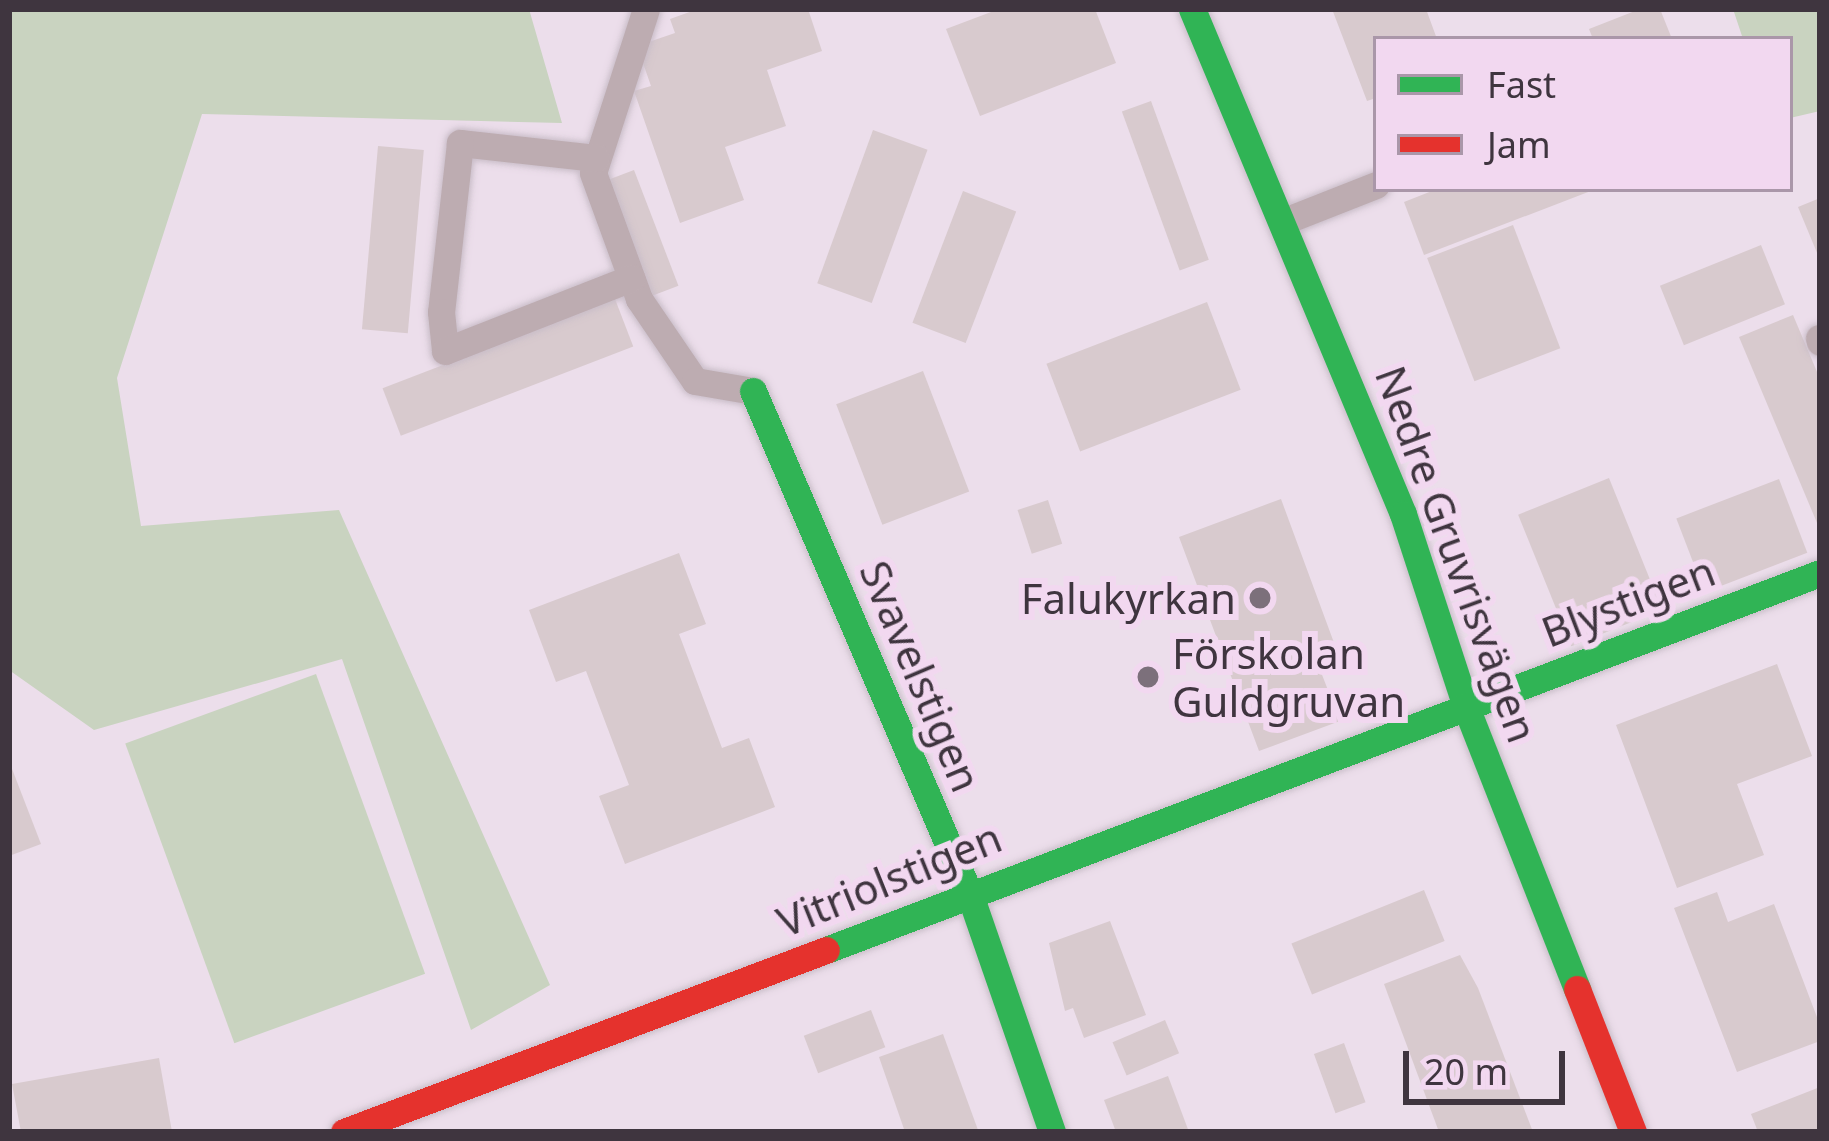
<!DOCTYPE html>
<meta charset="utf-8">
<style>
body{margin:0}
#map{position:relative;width:1829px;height:1141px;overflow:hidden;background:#ecdeeb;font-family:"Noto Sans",sans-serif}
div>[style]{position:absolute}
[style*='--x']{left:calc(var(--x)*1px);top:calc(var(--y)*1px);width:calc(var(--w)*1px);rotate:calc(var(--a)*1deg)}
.green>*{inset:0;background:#c9d3c0;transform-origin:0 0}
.building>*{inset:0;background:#d8cace;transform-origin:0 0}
.roads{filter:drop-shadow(0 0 3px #c9bdc8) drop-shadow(0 0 3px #c9bdc8)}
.lane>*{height:27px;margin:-13.5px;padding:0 13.5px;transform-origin:13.5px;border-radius:13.5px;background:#bdacb1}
.fast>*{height:27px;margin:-13.5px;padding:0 13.5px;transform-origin:13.5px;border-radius:13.5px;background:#30b455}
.jam>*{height:27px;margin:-13.5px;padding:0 13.5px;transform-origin:13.5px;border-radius:13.5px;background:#e5322d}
.dots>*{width:33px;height:33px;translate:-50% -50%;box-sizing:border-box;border:6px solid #f2d8f0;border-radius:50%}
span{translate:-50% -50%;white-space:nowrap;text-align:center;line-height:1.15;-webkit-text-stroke:12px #f2d8f0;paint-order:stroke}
.street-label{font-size:42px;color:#3f353f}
.poi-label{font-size:42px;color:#3f353f}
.right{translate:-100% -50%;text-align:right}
.left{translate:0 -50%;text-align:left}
.frame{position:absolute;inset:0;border:12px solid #3f353f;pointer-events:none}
.legend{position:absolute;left:1373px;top:36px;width:420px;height:156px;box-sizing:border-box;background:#f2d8f0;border:3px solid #aa97a9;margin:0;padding:15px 21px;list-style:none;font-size:36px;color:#3f353f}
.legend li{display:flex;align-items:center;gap:24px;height:60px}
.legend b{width:60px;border:3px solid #aa97a9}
.scale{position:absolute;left:1403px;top:1051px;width:162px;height:54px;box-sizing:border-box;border:6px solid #3f353f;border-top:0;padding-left:15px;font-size:36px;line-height:42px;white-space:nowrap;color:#3f353f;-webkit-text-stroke:9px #f2d8f0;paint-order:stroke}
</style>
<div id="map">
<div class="green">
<i style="clip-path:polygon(9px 9px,529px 9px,562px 123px,202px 114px,117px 378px,141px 526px,339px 510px,550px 985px,471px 1030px,342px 659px,94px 730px,9px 670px)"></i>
<i style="clip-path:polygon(1733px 9px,1820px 9px,1820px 111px,1790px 118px,1790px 39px,1743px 39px)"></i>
<i style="left:316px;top:674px;width:319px;height:203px;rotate:70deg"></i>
</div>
<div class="building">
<i style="clip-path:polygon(698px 9px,808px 9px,822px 51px,767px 70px,786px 126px,725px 147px,744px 200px,680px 223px,634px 91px,651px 86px,637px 46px,675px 33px,670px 19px)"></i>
<i style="clip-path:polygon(999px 9px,1095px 9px,1116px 63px,980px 116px,946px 29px)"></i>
<i style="clip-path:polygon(1332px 9px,1426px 9px,1437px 39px,1376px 39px,1376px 98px,1367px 101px)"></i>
<i style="clip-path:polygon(1640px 9px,1660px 9px,1672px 39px,1593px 39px,1589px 29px)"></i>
<i style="left:1151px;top:101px;width:169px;height:31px;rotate:70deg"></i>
<i style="left:873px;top:130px;width:58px;height:163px;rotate:20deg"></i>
<i style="left:378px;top:146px;width:46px;height:184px;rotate:5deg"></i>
<i style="left:634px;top:170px;width:124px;height:33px;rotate:69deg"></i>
<i style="clip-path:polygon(1437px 189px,1596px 189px,1424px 255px,1404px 202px)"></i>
<i style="left:963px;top:191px;width:57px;height:141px;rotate:21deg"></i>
<i style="clip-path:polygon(1820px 198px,1820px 260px,1798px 207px)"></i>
<i style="left:1513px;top:225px;width:132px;height:92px;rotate:69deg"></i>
<i style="left:1761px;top:245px;width:64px;height:109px;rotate:68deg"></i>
<i style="left:615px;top:299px;width:51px;height:249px;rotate:69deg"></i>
<i style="left:1207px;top:302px;width:94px;height:172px;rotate:69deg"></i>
<i style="clip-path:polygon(1793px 315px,1820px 379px,1820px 530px,1739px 337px)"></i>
<i style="left:923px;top:371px;width:129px;height:93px;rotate:69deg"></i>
<i style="left:1609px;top:478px;width:142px;height:98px;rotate:68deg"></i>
<i style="left:1779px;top:479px;width:79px;height:110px;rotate:69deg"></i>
<i style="clip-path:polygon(1281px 499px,1340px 659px,1319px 667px,1340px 721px,1259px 751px,1179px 537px)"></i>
<i style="left:1048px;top:500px;width:46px;height:32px;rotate:72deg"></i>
<i style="clip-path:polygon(679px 553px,706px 624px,679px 634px,722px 748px,749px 738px,775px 807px,625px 864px,599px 796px,629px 785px,586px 671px,556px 682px,529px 610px)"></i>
<i style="clip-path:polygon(1777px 664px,1812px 756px,1737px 784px,1764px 855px,1677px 888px,1616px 725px)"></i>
<i style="clip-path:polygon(9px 761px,41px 844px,9px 856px)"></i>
<i style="left:1424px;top:890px;width:55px;height:143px;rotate:68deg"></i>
<i style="clip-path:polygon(1717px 892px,1728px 922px,1774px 904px,1820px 1025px,1820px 1041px,1737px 1072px,1674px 908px)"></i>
<i style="clip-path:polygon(1110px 921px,1146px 1015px,1084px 1038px,1073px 1008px,1065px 1011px,1049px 943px)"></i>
<i style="clip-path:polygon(1460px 955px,1478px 988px,1533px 1132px,1439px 1132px,1384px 984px)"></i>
<i style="left:871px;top:1010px;width:40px;height:72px;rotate:69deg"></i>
<i style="left:1165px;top:1020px;width:36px;height:57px;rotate:67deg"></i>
<i style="clip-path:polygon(943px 1034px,978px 1130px,905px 1132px,879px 1057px)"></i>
<i style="left:1344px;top:1043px;width:63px;height:32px;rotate:70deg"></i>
<i style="clip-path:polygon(159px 1058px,172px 1132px,21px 1132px,12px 1084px)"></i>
<i style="clip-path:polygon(1168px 1076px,1189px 1132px,1116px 1132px,1104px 1100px)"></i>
<i style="clip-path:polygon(1820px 1087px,1820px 1132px,1758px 1132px,1751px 1114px)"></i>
</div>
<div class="roads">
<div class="lane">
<i style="--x:646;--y:9;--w:172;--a:107.9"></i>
<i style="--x:593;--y:173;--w:134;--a:69.9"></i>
<i style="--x:639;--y:299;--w:99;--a:55.7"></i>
<i style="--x:695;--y:381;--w:59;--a:9.8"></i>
<i style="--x:596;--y:158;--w:137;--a:-173.7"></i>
<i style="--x:460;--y:143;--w:170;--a:96.4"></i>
<i style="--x:441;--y:312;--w:39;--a:84"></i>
<i style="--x:445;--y:351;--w:200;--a:-21.4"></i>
<i style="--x:1282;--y:222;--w:101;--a:-21.5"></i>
<i style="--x:1819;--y:338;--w:4;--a:76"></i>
</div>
<div class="fast">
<i style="--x:1192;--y:9;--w:547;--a:67.32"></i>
<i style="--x:1403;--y:514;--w:203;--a:71.9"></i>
<i style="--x:1466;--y:707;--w:303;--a:68.5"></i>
<i style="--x:753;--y:391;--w:549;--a:66.71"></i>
<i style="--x:970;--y:895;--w:251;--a:70.9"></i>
<i style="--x:826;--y:950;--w:1063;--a:-20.77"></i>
</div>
<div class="jam">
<i style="--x:1577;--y:989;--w:154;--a:68.6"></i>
<i style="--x:344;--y:1132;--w:515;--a:-20.69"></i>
</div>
</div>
<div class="dots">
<i style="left:1260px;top:598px;background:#7c707b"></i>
<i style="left:1148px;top:677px;background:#7c707b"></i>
</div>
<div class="street-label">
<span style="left:1457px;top:554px;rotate:70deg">Nedre Gruvrisvägen</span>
<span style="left:1628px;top:601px;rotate:-21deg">Blystigen</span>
<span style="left:921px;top:676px;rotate:67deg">Svavelstigen</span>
<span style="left:889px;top:879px;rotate:-22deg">Vitriolstigen</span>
</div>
<div class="poi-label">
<span class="right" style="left:1236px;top:598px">Falukyrkan</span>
<span class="left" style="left:1172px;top:677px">Förskolan<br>Guldgruvan</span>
</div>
<div class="frame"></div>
<ul class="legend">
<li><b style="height:15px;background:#30b455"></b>Fast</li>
<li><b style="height:15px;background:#e5322d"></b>Jam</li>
</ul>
<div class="scale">20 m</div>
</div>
